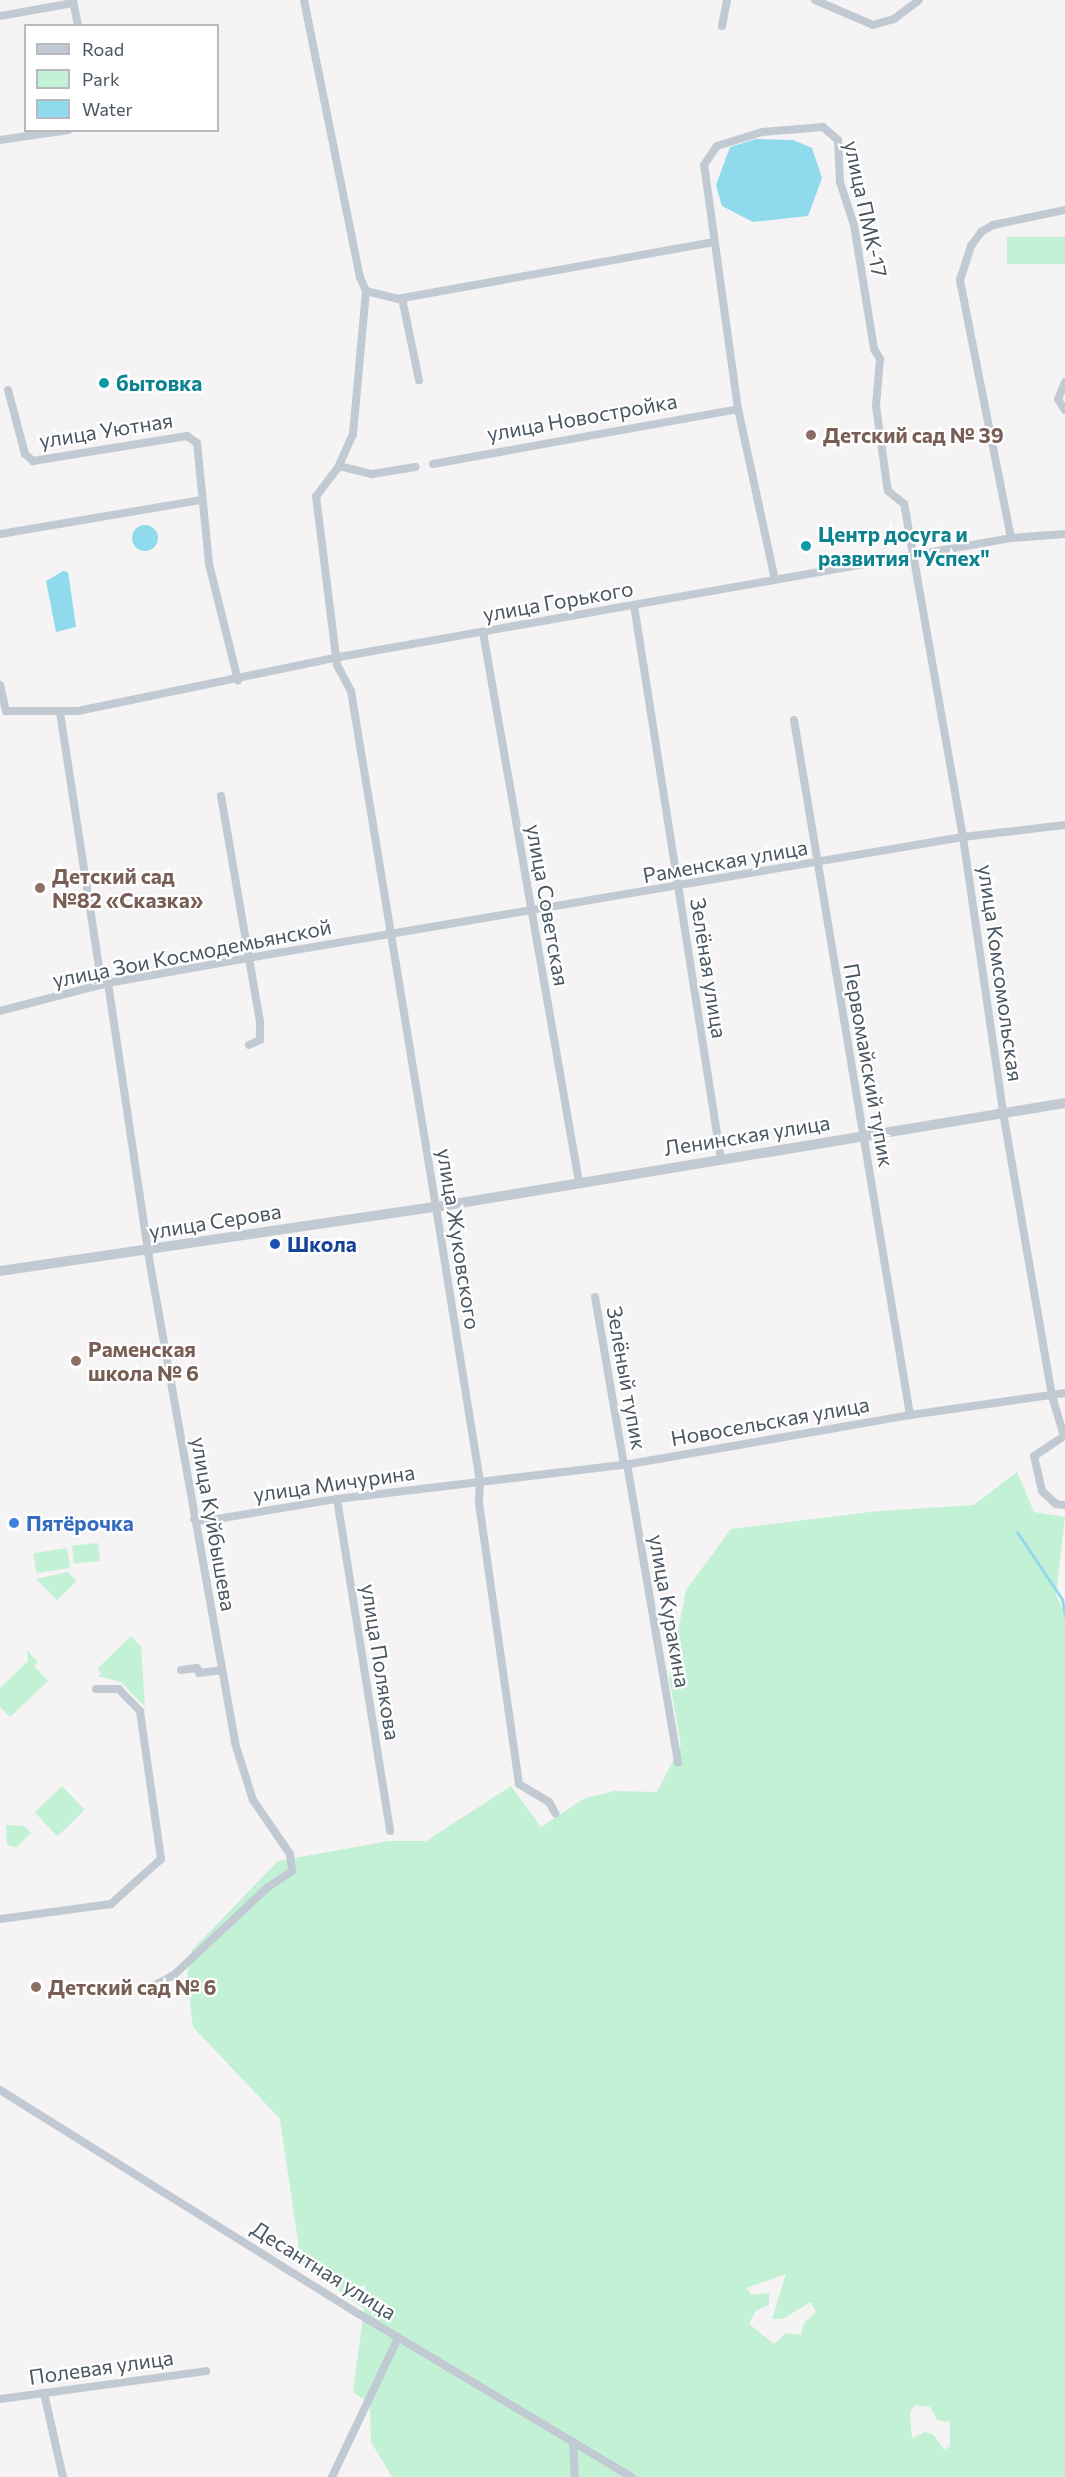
<!DOCTYPE html>
<meta charset="utf-8">
<style>
body{margin:0}
#map{position:relative;width:1065px;height:2477px;overflow:hidden;background:#f5f3f3;font-family:Commissioner,sans-serif}
div>[style]{position:absolute}
[style*='--x']{left:calc(var(--x)*1px);top:calc(var(--y)*1px);width:calc(var(--w)*1px);rotate:calc(var(--a)*1deg)}
.green>*{inset:0;background:#c3f1d5;transform-origin:0 0}
.water>*{inset:0;background:#90daee}
.round{border-radius:50%}
.stream>*{height:3px;margin:-1.5px;padding:0 1.5px;transform-origin:1.5px;border-radius:1.5px;background:#90daee}
.minor>*{height:8px;margin:-4px;padding:0 4px;transform-origin:4px;border-radius:4px;background:#c1cad2}
.tertiary>*{height:10px;margin:-5px;padding:0 5px;transform-origin:5px;border-radius:5px;background:#c1cad2}
.dots>*{width:16px;height:16px;translate:-50% -50%;box-sizing:border-box;border:3px solid #fff;border-radius:50%}
span{translate:-50% -50%;white-space:nowrap;text-align:center;line-height:1.15;-webkit-text-stroke:4.5px #fff;paint-order:stroke}
.street-label{font-size:21px;color:#4a5661}
.culture-label{font-size:21px;color:#0d838f;font-weight:700}
.left{translate:0 -50%;text-align:left}
.education-label{font-size:21px;color:#785e54;font-weight:700}
.transit-label{font-size:21px;color:#164399;font-weight:700}
.shop-label{font-size:21px;color:#366cbe;font-weight:700}
.legend{position:absolute;left:24px;top:24px;width:195px;height:108px;box-sizing:border-box;background:#fff;border:2px solid #b7bbc0;margin:0;padding:8px 10px;list-style:none;font-size:18px;color:#4a5661}
.legend li{display:flex;align-items:center;gap:12px;height:30px}
.legend b{width:30px;border:2px solid #b7bbc0}
</style>
<div id="map">
<div class="green">
<i style="left:1065px;top:237px;width:27px;height:58px;rotate:90deg"></i>
<i style="clip-path:polygon(evenodd,1017px 1472px,1034px 1512px,1065px 1517px,1056px 1595px,1065px 1615px,1065px 2477px,392px 2477px,371px 2442px,370px 2404px,353px 2392px,364px 2309px,301px 2263px,280px 2119px,193px 2027px,187px 1977px,192px 1950px,278px 1861px,389px 1841px,426px 1841px,511px 1786px,541px 1827px,585px 1798px,615px 1791px,657px 1792px,681px 1745px,669px 1678px,686px 1590px,731px 1529px,879px 1511px,974px 1505px,1017px 1472px,786px 2274px,772px 2319px,782px 2319px,811px 2302px,816px 2312px,804px 2323px,801px 2335px,786px 2333px,774px 2344px,749px 2324px,756px 2311px,769px 2305px,769px 2293px,752px 2295px,746px 2288px,786px 2274px,1017px 1472px,915px 2405px,930px 2407px,937px 2420px,950px 2422px,950px 2446px,944px 2450px,934px 2435px,925px 2432px,912px 2438px,910px 2413px,915px 2405px)"></i>
<i style="left:98px;top:1543px;width:18px;height:26px;rotate:84deg"></i>
<i style="left:67px;top:1548px;width:20px;height:34px;rotate:81deg"></i>
<i style="clip-path:polygon(68px 1572px,77px 1581px,57px 1600px,36px 1579px)"></i>
<i style="clip-path:polygon(131px 1636px,141px 1646px,145px 1707px,121px 1682px,98px 1676px,102px 1673px,97px 1669px)"></i>
<i style="clip-path:polygon(27px 1650px,38px 1662px,34px 1666px,48px 1681px,10px 1717px,0 1707px,0 1688px,28px 1661px)"></i>
<i style="left:62px;top:1786px;width:33px;height:38px;rotate:46deg"></i>
<i style="clip-path:polygon(6px 1825px,24px 1826px,31px 1833px,17px 1847px,7px 1845px)"></i>
</div>
<div class="water">
<i style="clip-path:polygon(756px 139px,793px 140px,812px 148px,822px 178px,808px 216px,753px 222px,722px 206px,716px 185px,730px 147px)"></i>
<i class="round" style="left:132px;top:525px;width:26px;height:26px"></i>
<i style="clip-path:polygon(63px 571px,68px 572px,76px 627px,56px 632px,46px 581px)"></i>
</div>
<div class="stream">
<i style="--x:1017;--y:1532;--w:81;--a:56.1"></i>
<i style="--x:1062;--y:1599;--w:17;--a:80"></i>
</div>
<div class="minor">
<i style="--x:73;--y:0;--w:26;--a:79"></i>
<i style="--x:304;--y:0;--w:283;--a:78.6"></i>
<i style="--x:360;--y:277;--w:15;--a:67"></i>
<i style="--x:366;--y:291;--w:144;--a:95.2"></i>
<i style="--x:353;--y:434;--w:35;--a:114"></i>
<i style="--x:339;--y:466;--w:38;--a:127"></i>
<i style="--x:316;--y:496;--w:170;--a:82.9"></i>
<i style="--x:337;--y:665;--w:30;--a:62"></i>
<i style="--x:351;--y:691;--w:523;--a:80.65"></i>
<i style="--x:436;--y:1207;--w:278;--a:80.9"></i>
<i style="--x:480;--y:1481;--w:22;--a:93"></i>
<i style="--x:479;--y:1503;--w:284;--a:81.9"></i>
<i style="--x:519;--y:1784;--w:35;--a:31"></i>
<i style="--x:549;--y:1802;--w:13;--a:61"></i>
<i style="--x:815;--y:0;--w:63;--a:23.3"></i>
<i style="--x:873;--y:25;--w:22;--a:-16"></i>
<i style="--x:894;--y:19;--w:31;--a:-37"></i>
<i style="--x:0;--y:16;--w:74;--a:-10.1"></i>
<i style="--x:722;--y:26;--w:26;--a:-79"></i>
<i style="--x:0;--y:140;--w:69;--a:-8.4"></i>
<i style="--x:366;--y:291;--w:32;--a:14"></i>
<i style="--x:397;--y:299;--w:322;--a:-10.2"></i>
<i style="--x:402;--y:298;--w:84;--a:78.3"></i>
<i style="--x:1065;--y:382;--w:18;--a:112"></i>
<i style="--x:1058;--y:399;--w:13;--a:58"></i>
<i style="--x:8;--y:390;--w:66;--a:75.1"></i>
<i style="--x:25;--y:454;--w:11;--a:41"></i>
<i style="--x:33;--y:461;--w:156;--a:-9.2"></i>
<i style="--x:187;--y:436;--w:12;--a:35"></i>
<i style="--x:197;--y:443;--w:122;--a:84.3"></i>
<i style="--x:209;--y:564;--w:120;--a:76"></i>
<i style="--x:433;--y:464;--w:310;--a:-10.2"></i>
<i style="--x:339;--y:466;--w:34;--a:14"></i>
<i style="--x:372;--y:474;--w:44;--a:-9.2"></i>
<i style="--x:0;--y:534;--w:203;--a:-9.6"></i>
<i style="--x:1011;--y:538;--w:263;--a:-101.2"></i>
<i style="--x:960;--y:280;--w:36;--a:-72"></i>
<i style="--x:971;--y:246;--w:17;--a:-54"></i>
<i style="--x:981;--y:232;--w:14;--a:-30"></i>
<i style="--x:993;--y:225;--w:74;--a:-11.8"></i>
<i style="--x:775;--y:580;--w:175;--a:-102.2"></i>
<i style="--x:738;--y:409;--w:246;--a:-97.9"></i>
<i style="--x:704;--y:165;--w:23;--a:-56"></i>
<i style="--x:717;--y:146;--w:47;--a:-17.3"></i>
<i style="--x:762;--y:132;--w:61;--a:-4.7"></i>
<i style="--x:823;--y:127;--w:20;--a:41"></i>
<i style="--x:838;--y:140;--w:42;--a:87.3"></i>
<i style="--x:840;--y:182;--w:45;--a:72"></i>
<i style="--x:854;--y:225;--w:126;--a:80.8"></i>
<i style="--x:874;--y:349;--w:12;--a:59"></i>
<i style="--x:880;--y:359;--w:47;--a:94.9"></i>
<i style="--x:876;--y:406;--w:80;--a:82.1"></i>
<i style="--x:887;--y:485;--w:6;--a:81"></i>
<i style="--x:888;--y:491;--w:21;--a:39"></i>
<i style="--x:904;--y:504;--w:10;--a:79"></i>
<i style="--x:906;--y:514;--w:328;--a:80"></i>
<i style="--x:963;--y:837;--w:278;--a:81.7"></i>
<i style="--x:1003;--y:1112;--w:288;--a:80.2"></i>
<i style="--x:1052;--y:1396;--w:42;--a:73.3"></i>
<i style="--x:1064;--y:1436;--w:36;--a:146"></i>
<i style="--x:1034;--y:1456;--w:36;--a:77"></i>
<i style="--x:1042;--y:1491;--w:19;--a:43"></i>
<i style="--x:1056;--y:1504;--w:9;--a:6"></i>
<i style="--x:634;--y:605;--w:561;--a:81.08"></i>
<i style="--x:483;--y:632;--w:558;--a:80.1"></i>
<i style="--x:0;--y:685;--w:27;--a:77"></i>
<i style="--x:6;--y:711;--w:72;--a:0"></i>
<i style="--x:78;--y:711;--w:267;--a:-11.7"></i>
<i style="--x:339;--y:657;--w:682;--a:-10.04"></i>
<i style="--x:1011;--y:538;--w:54;--a:-4.2"></i>
<i style="--x:60;--y:712;--w:276;--a:81.3"></i>
<i style="--x:794;--y:720;--w:705;--a:80.52"></i>
<i style="--x:221;--y:796;--w:229;--a:80.2"></i>
<i style="--x:260;--y:1022;--w:18;--a:90"></i>
<i style="--x:260;--y:1040;--w:12;--a:156"></i>
<i style="--x:108;--y:983;--w:284;--a:81.5"></i>
<i style="--x:150;--y:1264;--w:486;--a:79.9"></i>
<i style="--x:235;--y:1743;--w:60;--a:72.5"></i>
<i style="--x:253;--y:1800;--w:65;--a:55.6"></i>
<i style="--x:290;--y:1854;--w:17;--a:83"></i>
<i style="--x:292;--y:1871;--w:29;--a:146"></i>
<i style="--x:268;--y:1887;--w:129;--a:136.9"></i>
<i style="--x:174;--y:1975;--w:32;--a:152"></i>
<i style="--x:0;--y:1011;--w:112;--a:-14.5"></i>
<i style="--x:108;--y:983;--w:142;--a:-10.1"></i>
<i style="--x:248;--y:958;--w:725;--a:-9.61"></i>
<i style="--x:963;--y:837;--w:103;--a:-6.7"></i>
<i style="--x:595;--y:1297;--w:170;--a:80.2"></i>
<i style="--x:627;--y:1464;--w:303;--a:80.3"></i>
<i style="--x:337;--y:1499;--w:336;--a:80.9"></i>
<i style="--x:194;--y:1519;--w:11;--a:10"></i>
<i style="--x:205;--y:1521;--w:134;--a:-9.5"></i>
<i style="--x:337;--y:1499;--w:289;--a:-6.8"></i>
<i style="--x:624;--y:1465;--w:290;--a:-9.9"></i>
<i style="--x:910;--y:1415;--w:157;--a:-8.1"></i>
<i style="--x:181;--y:1670;--w:16;--a:-7"></i>
<i style="--x:197;--y:1668;--w:5;--a:68"></i>
<i style="--x:199;--y:1673;--w:23;--a:-7"></i>
<i style="--x:0;--y:1919;--w:112;--a:-7.7"></i>
<i style="--x:111;--y:1904;--w:67;--a:-42"></i>
<i style="--x:161;--y:1859;--w:149;--a:-98.1"></i>
<i style="--x:140;--y:1711;--w:30;--a:-134"></i>
<i style="--x:119;--y:1689;--w:23;--a:180"></i>
<i style="--x:0;--y:2090;--w:423;--a:32"></i>
<i style="--x:359;--y:2314;--w:317;--a:30.9"></i>
<i style="--x:44;--y:2393;--w:86;--a:77.3"></i>
<i style="--x:0;--y:2399;--w:208;--a:-7.7"></i>
<i style="--x:573;--y:2442;--w:35;--a:87"></i>
<i style="--x:332;--y:2477;--w:154;--a:-64.6"></i>
</div>
<div class="tertiary">
<i style="--x:0;--y:1271;--w:441;--a:-8.4"></i>
<i style="--x:436;--y:1207;--w:638;--a:-9.39"></i>
</div>
<div class="dots">
<i style="left:104px;top:383px;background:#0f9aa8"></i>
<i style="left:811px;top:435px;background:#8d6e63"></i>
<i style="left:806px;top:546px;background:#0f9aa8"></i>
<i style="left:40px;top:888px;background:#8d6e63"></i>
<i style="left:275px;top:1244px;background:#1a4fb4"></i>
<i style="left:76px;top:1361px;background:#8d6e63"></i>
<i style="left:14px;top:1523px;background:#3f7fe0"></i>
<i style="left:36px;top:1987px;background:#8d6e63"></i>
</div>
<div class="street-label">
<span style="left:866px;top:209px;rotate:78deg">улица ПМК-17</span>
<span style="left:582px;top:417px;rotate:-10deg">улица Новостройка</span>
<span style="left:106px;top:430px;rotate:-9deg">улица Уютная</span>
<span style="left:558px;top:601px;rotate:-10deg">улица Горького</span>
<span style="left:725px;top:861px;rotate:-10deg">Раменская улица</span>
<span style="left:548px;top:905px;rotate:80deg">улица Советская</span>
<span style="left:192px;top:953px;rotate:-11deg">улица Зои Космодемьянской</span>
<span style="left:709px;top:968px;rotate:81deg">Зелёная улица</span>
<span style="left:1001px;top:973px;rotate:82deg">улица Комсомольская</span>
<span style="left:869px;top:1065px;rotate:80deg">Первомайский тупик</span>
<span style="left:747px;top:1135px;rotate:-9deg">Ленинская улица</span>
<span style="left:215px;top:1221px;rotate:-9deg">улица Серова</span>
<span style="left:459px;top:1239px;rotate:81deg">улица Жуковского</span>
<span style="left:627px;top:1378px;rotate:80deg">Зелёный тупик</span>
<span style="left:770px;top:1421px;rotate:-10deg">Новосельская улица</span>
<span style="left:334px;top:1483px;rotate:-8deg">улица Мичурина</span>
<span style="left:214px;top:1524px;rotate:80deg">улица Куйбышева</span>
<span style="left:670px;top:1611px;rotate:80deg">улица Куракина</span>
<span style="left:381px;top:1662px;rotate:81deg">улица Полякова</span>
<span style="left:324px;top:2270px;rotate:32deg">Десантная улица</span>
<span style="left:101px;top:2367px;rotate:-8deg">Полевая улица</span>
</div>
<div class="culture-label">
<span class="left" style="left:116px;top:383px">бытовка</span>
<span class="left" style="left:818px;top:546px">Центр досуга и<br>развития "Успех"</span>
</div>
<div class="education-label">
<span class="left" style="left:823px;top:435px">Детский сад № 39</span>
<span class="left" style="left:52px;top:888px">Детский сад<br>№82 «Сказка»</span>
<span class="left" style="left:88px;top:1361px">Раменская<br>школа № 6</span>
<span class="left" style="left:48px;top:1987px">Детский сад № 6</span>
</div>
<div class="transit-label">
<span class="left" style="left:287px;top:1244px">Школа</span>
</div>
<div class="shop-label">
<span class="left" style="left:26px;top:1523px">Пятёрочка</span>
</div>
<ul class="legend">
<li><b style="height:8px;background:#c1cad2"></b>Road</li>
<li><b style="height:16px;background:#c3f1d5"></b>Park</li>
<li><b style="height:16px;background:#90daee"></b>Water</li>
</ul>
</div>
